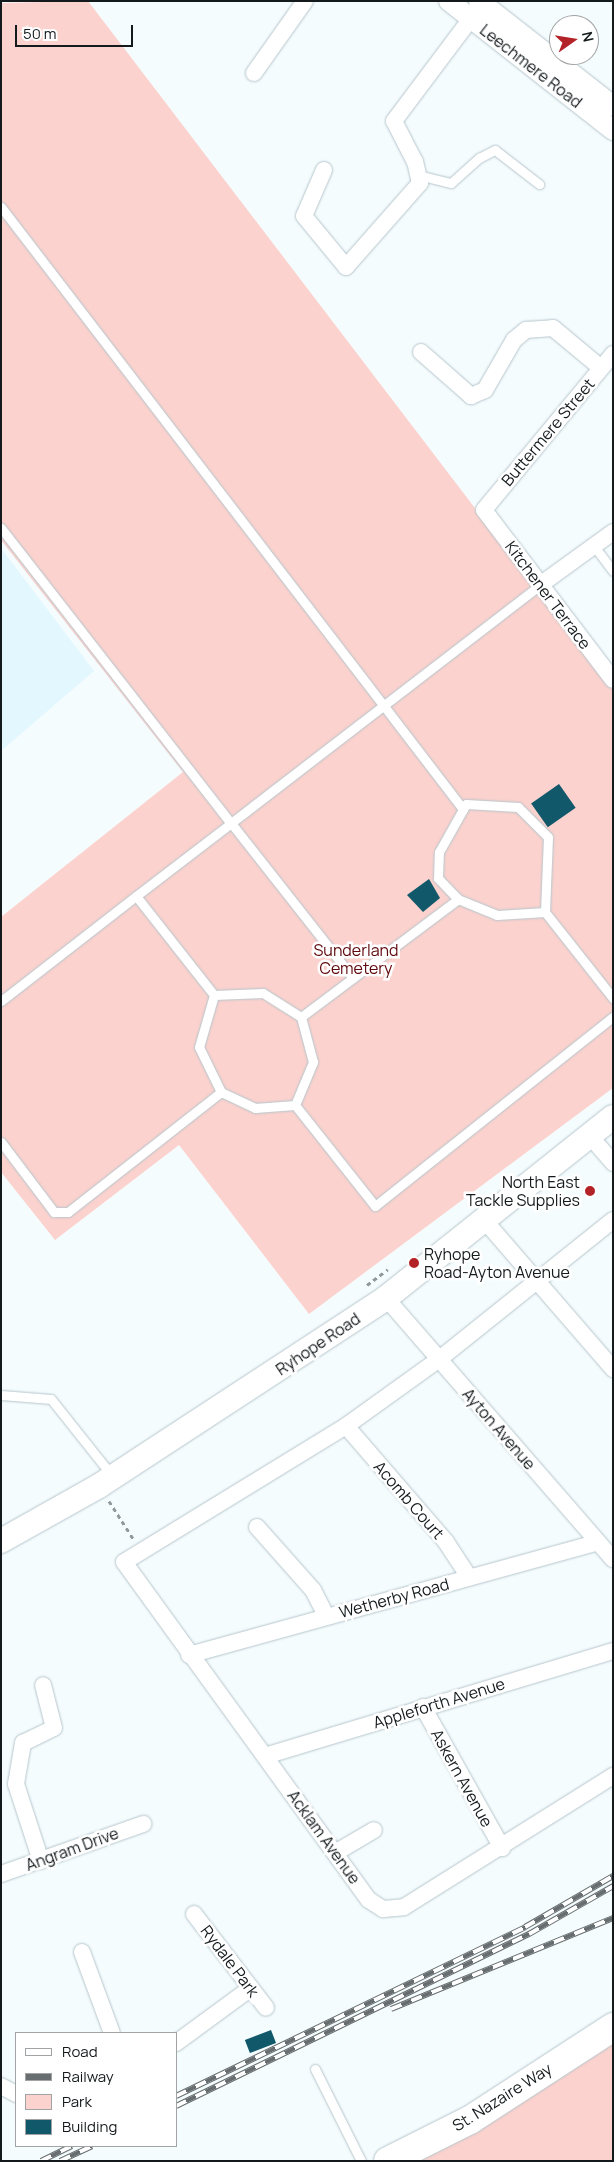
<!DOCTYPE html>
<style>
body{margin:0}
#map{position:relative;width:614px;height:2162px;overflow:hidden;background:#f5fcfe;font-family:Manrope,sans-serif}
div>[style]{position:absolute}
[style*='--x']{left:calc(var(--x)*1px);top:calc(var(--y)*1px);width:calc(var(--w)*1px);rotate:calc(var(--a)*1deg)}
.built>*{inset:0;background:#e3f7fe}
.green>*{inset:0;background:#fbd2ce}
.building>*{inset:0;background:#11586a;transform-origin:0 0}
.path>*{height:3px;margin-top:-1.5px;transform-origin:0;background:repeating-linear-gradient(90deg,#92999b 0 4px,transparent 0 8px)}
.roads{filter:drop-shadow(0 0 1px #b6c6cc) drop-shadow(0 0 1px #b6c6cc)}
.service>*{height:9px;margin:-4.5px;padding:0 4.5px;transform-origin:4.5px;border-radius:4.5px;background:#fff}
.minor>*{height:16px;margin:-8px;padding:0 8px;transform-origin:8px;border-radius:8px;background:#fff}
.tertiary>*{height:20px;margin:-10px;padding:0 10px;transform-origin:10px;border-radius:10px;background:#fff}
.secondary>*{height:24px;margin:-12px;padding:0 12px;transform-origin:12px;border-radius:12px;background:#fff}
.trunk>*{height:28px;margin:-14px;padding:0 14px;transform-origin:14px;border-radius:14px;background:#fff}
.rail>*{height:5.5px;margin-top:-2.75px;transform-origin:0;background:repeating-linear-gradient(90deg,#fff 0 11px,#686e70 0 22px);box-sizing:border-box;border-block:1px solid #686e70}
.dots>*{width:14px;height:14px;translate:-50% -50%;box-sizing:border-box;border:2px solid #fff;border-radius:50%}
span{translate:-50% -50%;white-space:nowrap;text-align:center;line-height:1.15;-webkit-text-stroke:5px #fff;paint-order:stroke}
.street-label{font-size:16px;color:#141a1c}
.park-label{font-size:16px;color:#5f070c}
.poi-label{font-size:16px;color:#141a1c}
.right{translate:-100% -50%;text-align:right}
.left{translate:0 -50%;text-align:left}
.frame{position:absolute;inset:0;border:2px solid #141a1c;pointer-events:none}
.legend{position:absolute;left:15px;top:2032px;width:162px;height:115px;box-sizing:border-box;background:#fff;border:1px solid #a1a3a4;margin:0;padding:6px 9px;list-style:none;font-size:15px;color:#141a1c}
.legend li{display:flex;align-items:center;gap:10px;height:25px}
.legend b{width:25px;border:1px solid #a1a3a4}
.north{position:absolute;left:549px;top:15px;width:50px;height:50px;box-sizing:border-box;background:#fff;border:1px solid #a1a3a4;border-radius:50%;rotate:77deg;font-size:14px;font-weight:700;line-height:20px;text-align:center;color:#141a1c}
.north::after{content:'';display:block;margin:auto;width:18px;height:22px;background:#b32226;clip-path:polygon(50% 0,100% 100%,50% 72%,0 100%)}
.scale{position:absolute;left:15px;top:25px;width:118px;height:22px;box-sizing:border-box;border:2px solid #141a1c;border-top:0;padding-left:6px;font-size:15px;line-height:18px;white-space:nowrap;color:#141a1c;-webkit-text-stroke:4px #fff;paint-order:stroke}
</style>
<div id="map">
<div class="built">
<i style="clip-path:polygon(1px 548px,94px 671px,1px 751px)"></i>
</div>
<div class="green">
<i style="clip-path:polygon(88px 1px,613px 689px,613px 1088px,309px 1314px,179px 1145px,55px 1240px,1px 1172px,1px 917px,183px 772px,1px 540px,1px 3px)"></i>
<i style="clip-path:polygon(613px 2043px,613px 2161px,410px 2161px)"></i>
</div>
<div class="building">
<i style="left:559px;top:784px;width:29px;height:34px;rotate:55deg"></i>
<i style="clip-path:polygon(429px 879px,440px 898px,423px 912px,407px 895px)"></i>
<i style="left:271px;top:2030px;width:14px;height:28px;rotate:69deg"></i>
</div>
<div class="path">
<i style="--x:367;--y:1285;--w:26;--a:-37"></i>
<i style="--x:109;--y:1501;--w:46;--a:57.3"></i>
</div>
<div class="roads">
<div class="service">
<i style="--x:418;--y:175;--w:34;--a:14"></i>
<i style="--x:451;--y:183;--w:38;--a:-42"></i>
<i style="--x:479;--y:158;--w:18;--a:-27"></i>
<i style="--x:495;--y:150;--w:56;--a:37.7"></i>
<i style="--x:1;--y:207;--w:759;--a:52.5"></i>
<i style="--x:1;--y:528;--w:374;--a:52.1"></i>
<i style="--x:231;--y:823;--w:390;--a:-37.6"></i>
<i style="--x:594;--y:546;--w:31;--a:53"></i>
<i style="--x:545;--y:912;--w:48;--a:176.4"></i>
<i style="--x:497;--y:915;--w:42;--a:-157.7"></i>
<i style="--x:458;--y:899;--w:29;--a:-134"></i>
<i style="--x:438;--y:878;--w:26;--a:-88"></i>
<i style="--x:439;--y:852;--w:55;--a:-60.6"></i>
<i style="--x:466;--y:804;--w:52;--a:3.3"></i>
<i style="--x:518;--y:807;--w:42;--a:45"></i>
<i style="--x:548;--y:837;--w:75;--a:92.3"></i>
<i style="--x:545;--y:912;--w:110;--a:51.7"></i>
<i style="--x:214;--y:995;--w:54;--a:106.1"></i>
<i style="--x:199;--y:1047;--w:50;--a:63.9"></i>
<i style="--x:221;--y:1092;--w:38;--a:25"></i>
<i style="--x:255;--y:1108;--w:40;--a:-4.3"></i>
<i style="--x:295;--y:1105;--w:47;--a:-67.3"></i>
<i style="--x:313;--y:1062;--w:47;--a:-104.9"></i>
<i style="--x:301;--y:1017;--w:45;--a:-147.7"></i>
<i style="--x:263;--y:993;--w:49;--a:177.7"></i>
<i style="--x:214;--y:995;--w:126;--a:-128.2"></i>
<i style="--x:136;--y:896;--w:120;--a:-37.5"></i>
<i style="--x:231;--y:823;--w:197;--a:51.8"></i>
<i style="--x:1;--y:1001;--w:171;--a:-37.9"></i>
<i style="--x:301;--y:1017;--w:196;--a:-36.9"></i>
<i style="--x:295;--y:1105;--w:129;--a:51.6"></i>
<i style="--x:375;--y:1206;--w:304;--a:-38.5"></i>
<i style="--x:1;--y:1142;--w:88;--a:52.9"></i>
<i style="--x:54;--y:1212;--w:14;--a:0"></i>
<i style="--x:68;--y:1212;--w:194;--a:-38.1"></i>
<i style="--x:1;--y:1395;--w:50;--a:4.6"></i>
<i style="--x:51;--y:1399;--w:100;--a:51.5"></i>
<i style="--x:315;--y:2069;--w:103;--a:63.4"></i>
</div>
<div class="minor">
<i style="--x:254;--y:73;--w:88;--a:-54.7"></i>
<i style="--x:324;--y:170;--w:50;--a:113.5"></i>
<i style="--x:304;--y:216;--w:66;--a:50.5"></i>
<i style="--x:346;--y:267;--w:112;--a:-48.6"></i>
<i style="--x:420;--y:183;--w:22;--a:-103"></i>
<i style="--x:415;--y:162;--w:46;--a:-117.1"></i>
<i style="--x:394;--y:121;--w:140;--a:-53.1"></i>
<i style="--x:421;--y:352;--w:67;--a:41.3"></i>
<i style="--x:471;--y:396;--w:15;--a:-23"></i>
<i style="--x:485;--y:390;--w:58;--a:-59.9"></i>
<i style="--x:514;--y:340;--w:16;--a:-40"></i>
<i style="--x:526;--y:330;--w:27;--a:-4"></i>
<i style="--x:553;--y:328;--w:62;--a:39.8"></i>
<i style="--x:613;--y:354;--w:202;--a:129.6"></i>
<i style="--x:484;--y:510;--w:213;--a:52.8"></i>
<i style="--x:540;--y:585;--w:90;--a:-36"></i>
<i style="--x:589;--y:1135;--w:37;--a:49"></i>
<i style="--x:613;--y:1220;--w:224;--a:141.3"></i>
<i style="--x:438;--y:1360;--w:113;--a:144.3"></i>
<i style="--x:346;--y:1426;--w:260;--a:148.5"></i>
<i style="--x:124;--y:1562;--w:417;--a:54.1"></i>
<i style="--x:369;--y:1900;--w:17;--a:33"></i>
<i style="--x:383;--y:1909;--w:21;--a:-5"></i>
<i style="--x:404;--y:1907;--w:247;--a:-32.1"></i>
<i style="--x:485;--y:1221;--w:196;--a:49.1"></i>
<i style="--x:386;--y:1298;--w:346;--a:49"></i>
<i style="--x:346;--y:1426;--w:153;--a:49.2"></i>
<i style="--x:446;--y:1542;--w:42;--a:56.7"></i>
<i style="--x:257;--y:1527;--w:84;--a:48.4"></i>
<i style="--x:313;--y:1590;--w:29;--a:63"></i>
<i style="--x:189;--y:1655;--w:424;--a:-15.4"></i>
<i style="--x:423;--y:1707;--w:162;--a:60.7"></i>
<i style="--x:265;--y:1756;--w:363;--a:-16.8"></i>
<i style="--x:335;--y:1853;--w:45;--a:-30.5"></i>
<i style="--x:41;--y:1861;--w:81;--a:-108"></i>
<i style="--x:16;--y:1784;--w:42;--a:-80.3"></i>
<i style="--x:23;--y:1743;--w:34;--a:-26"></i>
<i style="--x:54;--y:1728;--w:44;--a:-104.3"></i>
<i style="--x:1;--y:1874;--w:151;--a:-19.4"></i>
<i style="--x:194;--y:1914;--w:118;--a:52.5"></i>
<i style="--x:82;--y:1952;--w:86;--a:69.7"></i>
<i style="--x:176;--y:2043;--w:93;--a:-36.3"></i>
<i style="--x:1;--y:2086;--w:17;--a:28"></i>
</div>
<div class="tertiary">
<i style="--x:449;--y:1;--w:209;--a:38.2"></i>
<i style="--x:479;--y:1;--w:170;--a:38.1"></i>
</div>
<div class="secondary">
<i style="--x:1;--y:1541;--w:112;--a:-29.3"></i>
<i style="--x:99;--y:1486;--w:343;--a:-33.2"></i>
<i style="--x:386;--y:1298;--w:290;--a:-38.6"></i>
</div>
<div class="trunk">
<i style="--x:388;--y:2161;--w:92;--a:-26.6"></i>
<i style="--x:470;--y:2120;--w:171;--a:-33"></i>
</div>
</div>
<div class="rail">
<i style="--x:391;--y:2009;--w:240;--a:-22.3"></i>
<i style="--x:176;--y:2096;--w:388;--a:-25.8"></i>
<i style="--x:525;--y:1927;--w:102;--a:-30.1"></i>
<i style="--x:176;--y:2106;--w:393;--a:-26"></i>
<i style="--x:529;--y:1934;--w:97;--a:-29.7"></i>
<i style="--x:41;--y:2161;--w:34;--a:-26"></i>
<i style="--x:60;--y:2161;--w:35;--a:-25"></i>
</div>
<div class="dots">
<i style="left:590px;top:1191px;background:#b32226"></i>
<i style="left:414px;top:1263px;background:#b32226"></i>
</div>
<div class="street-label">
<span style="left:531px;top:66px;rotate:38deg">Leechmere Road</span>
<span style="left:548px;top:432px;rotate:-50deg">Buttermere Street</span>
<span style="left:548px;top:595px;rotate:53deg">Kitchener Terrace</span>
<span style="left:318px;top:1344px;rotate:-34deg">Ryhope Road</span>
<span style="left:499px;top:1429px;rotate:49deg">Ayton Avenue</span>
<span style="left:409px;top:1500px;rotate:49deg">Acomb Court</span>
<span style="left:394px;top:1598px;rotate:-15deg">Wetherby Road</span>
<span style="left:439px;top:1703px;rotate:-17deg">Appleforth Avenue</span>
<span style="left:462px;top:1778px;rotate:61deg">Askern Avenue</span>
<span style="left:324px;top:1837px;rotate:54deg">Acklam Avenue</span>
<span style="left:72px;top:1849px;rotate:-20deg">Angram Drive</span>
<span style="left:230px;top:1961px;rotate:53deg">Rydale Park</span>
<span style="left:502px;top:2097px;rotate:-32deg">St. Nazaire Way</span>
</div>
<div class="park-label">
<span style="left:356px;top:959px">Sunderland<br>Cemetery</span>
</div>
<div class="poi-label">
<span class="right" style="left:580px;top:1191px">North East<br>Tackle Supplies</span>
<span class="left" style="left:424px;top:1263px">Ryhope<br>Road-Ayton Avenue</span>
</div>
<div class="frame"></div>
<ul class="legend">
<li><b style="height:6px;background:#fff"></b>Road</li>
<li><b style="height:6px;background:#686e70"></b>Railway</li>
<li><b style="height:14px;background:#fbd2ce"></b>Park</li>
<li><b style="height:14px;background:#11586a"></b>Building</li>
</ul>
<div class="north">N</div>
<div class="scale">50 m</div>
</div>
